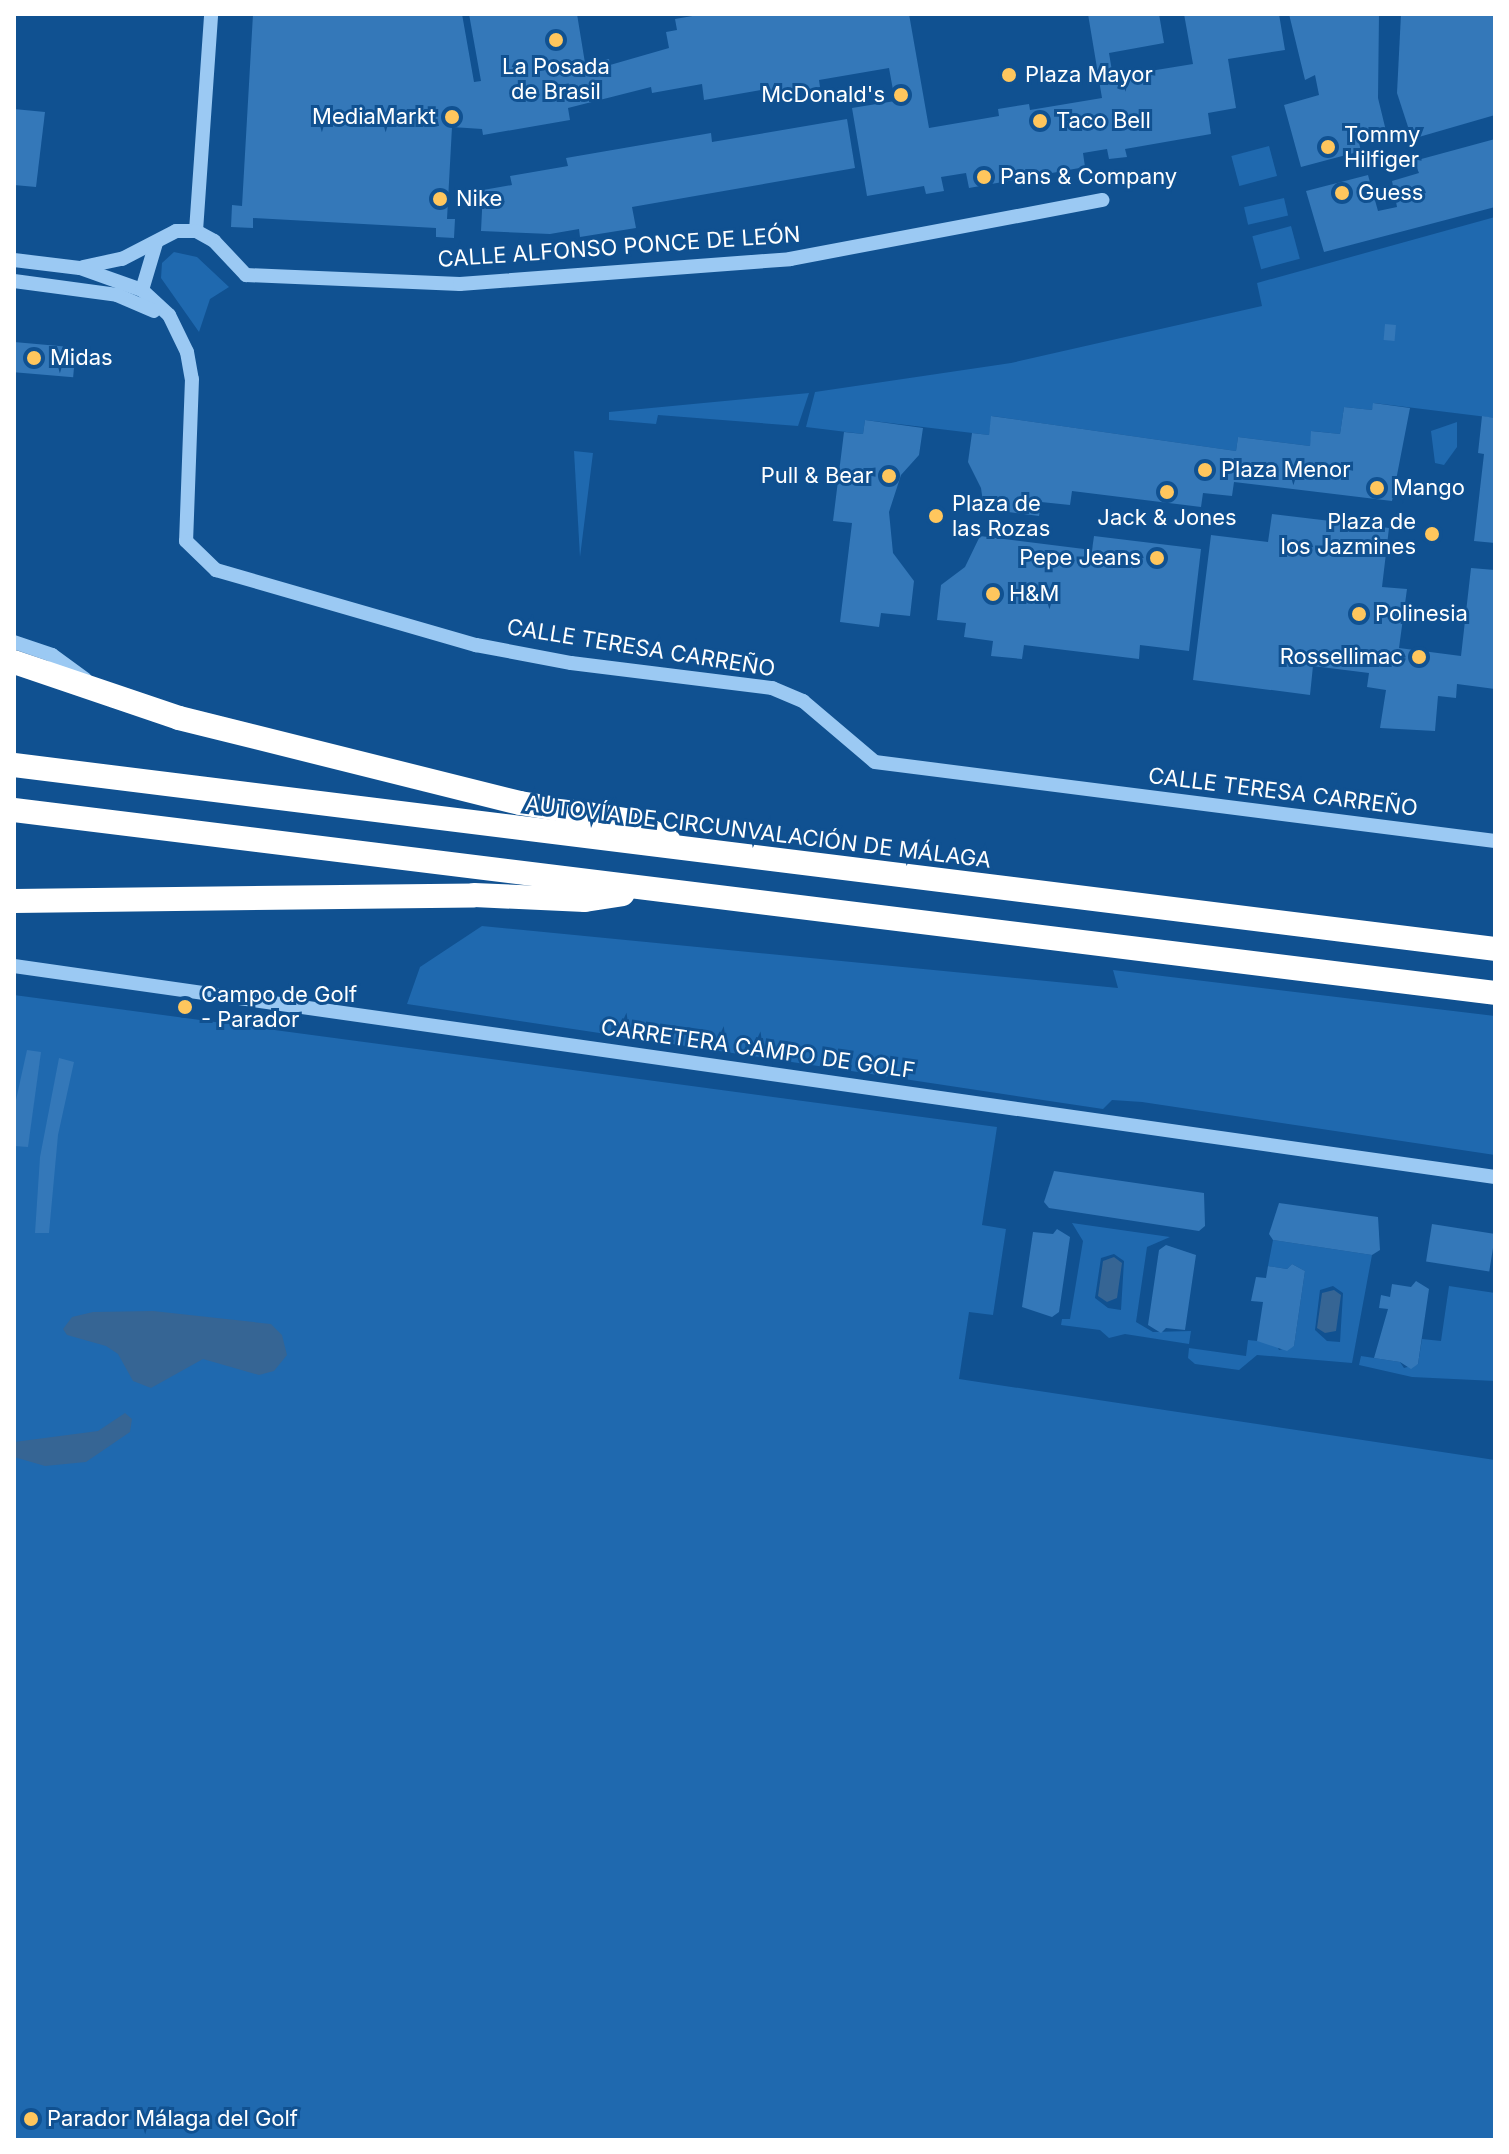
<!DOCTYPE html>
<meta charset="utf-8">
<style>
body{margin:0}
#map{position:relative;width:1509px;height:2154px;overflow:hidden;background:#105191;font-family:Inter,sans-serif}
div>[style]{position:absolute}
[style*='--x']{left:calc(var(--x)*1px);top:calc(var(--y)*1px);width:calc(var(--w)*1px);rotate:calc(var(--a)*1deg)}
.green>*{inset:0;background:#1f69af;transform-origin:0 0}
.water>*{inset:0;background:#366594}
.building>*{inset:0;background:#3478b9;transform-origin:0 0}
.minor>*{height:14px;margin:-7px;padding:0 7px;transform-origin:7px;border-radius:7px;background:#9bc9f3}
.highway>*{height:24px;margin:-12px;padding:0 12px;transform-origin:12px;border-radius:12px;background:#fff}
.dots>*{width:22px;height:22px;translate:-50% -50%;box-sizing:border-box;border:4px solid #105191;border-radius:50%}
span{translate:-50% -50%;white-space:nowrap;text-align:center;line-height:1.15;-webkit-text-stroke:6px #105191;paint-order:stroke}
.poi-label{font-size:22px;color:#fff}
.left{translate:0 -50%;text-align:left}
.right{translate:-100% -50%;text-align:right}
.street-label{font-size:22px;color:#fff}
.frame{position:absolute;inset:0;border:16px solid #fff;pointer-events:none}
</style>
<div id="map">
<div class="green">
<i style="left:1269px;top:146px;width:31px;height:39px;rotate:75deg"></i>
<i style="left:1284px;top:198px;width:18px;height:41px;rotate:77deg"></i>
<i style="clip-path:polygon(1495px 217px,1495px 418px,1374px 403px,1372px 410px,1344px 407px,1340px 434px,1312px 431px,1310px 446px,1238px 437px,1236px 451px,992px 416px,989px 435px,865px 420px,863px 434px,806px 427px,815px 392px,1011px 363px,1262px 306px,1257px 283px)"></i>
<i style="left:1291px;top:226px;width:34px;height:40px;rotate:75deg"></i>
<i style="clip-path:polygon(174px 252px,197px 257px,229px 287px,210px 299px,199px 332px,161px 278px,162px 263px)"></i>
<i style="clip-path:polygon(809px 393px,798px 426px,658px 415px,656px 424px,609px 420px,609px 412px)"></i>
<i style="clip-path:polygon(1457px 422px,1457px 447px,1444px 465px,1435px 463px,1431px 431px)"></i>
<i style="clip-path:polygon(574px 451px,593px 453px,580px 557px)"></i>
<i style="clip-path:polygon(482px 926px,1118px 988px,1113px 970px,1495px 1016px,1495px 1155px,1142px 1102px,1112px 1100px,1103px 1109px,407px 1004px,420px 967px)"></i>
<i style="clip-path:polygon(14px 995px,997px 1127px,982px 1225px,1006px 1229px,993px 1315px,969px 1312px,959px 1379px,1495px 1460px,1495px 2140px,14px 2140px)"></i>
<i style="clip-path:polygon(evenodd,1072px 1223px,1170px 1237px,1147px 1247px,1136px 1322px,1153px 1332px,1191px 1331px,1189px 1344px,1125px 1334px,1109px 1338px,1100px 1330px,1061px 1325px,1062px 1319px,1070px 1319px,1083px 1241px,1072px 1223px,1114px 1254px,1124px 1261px,1121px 1310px,1108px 1308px,1095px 1298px,1101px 1258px,1114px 1254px)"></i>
<i style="clip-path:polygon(evenodd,1273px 1240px,1372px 1255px,1352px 1363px,1257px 1355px,1239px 1370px,1195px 1364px,1188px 1358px,1189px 1348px,1246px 1356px,1248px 1340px,1276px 1343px,1279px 1350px,1294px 1346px,1305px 1271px,1292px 1264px,1287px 1269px,1268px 1266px,1273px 1240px,1333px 1286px,1343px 1293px,1340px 1342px,1327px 1341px,1315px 1330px,1320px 1290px,1333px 1286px)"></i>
<i style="clip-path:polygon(1449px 1286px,1495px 1293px,1495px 1381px,1412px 1377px,1359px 1365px,1361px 1356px,1400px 1362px,1404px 1368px,1418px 1364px,1422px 1339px,1441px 1341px)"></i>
</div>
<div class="water">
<i style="clip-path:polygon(1114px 1257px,1122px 1263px,1117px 1298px,1107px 1302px,1098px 1296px,1103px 1261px)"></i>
<i style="clip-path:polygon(1334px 1290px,1341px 1295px,1336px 1331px,1325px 1333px,1317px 1328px,1322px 1293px)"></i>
<i style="clip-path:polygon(153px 1311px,271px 1324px,282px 1335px,287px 1355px,274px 1371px,259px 1375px,203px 1359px,151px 1388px,133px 1381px,118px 1354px,106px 1346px,67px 1335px,63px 1329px,72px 1317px,93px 1312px)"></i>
<i style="clip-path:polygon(125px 1413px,132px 1419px,130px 1432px,86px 1462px,45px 1466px,14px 1457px,14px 1442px,98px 1431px)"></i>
</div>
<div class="building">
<i style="clip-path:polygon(253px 14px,462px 14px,474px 82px,481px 81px,469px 14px,577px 14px,585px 63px,609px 59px,610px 65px,669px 48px,666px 32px,677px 30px,675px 19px,704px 14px,909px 14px,929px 128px,999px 116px,998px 109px,1029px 104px,1030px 110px,1102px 98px,1088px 14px,1159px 14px,1164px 43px,1109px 53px,1113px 77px,1193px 64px,1184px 14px,1279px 14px,1285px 50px,1228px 59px,1236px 108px,1208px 113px,1211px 134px,1125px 149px,1127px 157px,1109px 159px,1107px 149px,1083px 153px,1085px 167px,969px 188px,966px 173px,941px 177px,944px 191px,926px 194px,924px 186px,867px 196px,852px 108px,895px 101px,889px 68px,819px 80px,820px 87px,763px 97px,761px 90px,704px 100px,702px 84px,652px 93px,651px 87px,568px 108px,570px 120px,483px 135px,482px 129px,452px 127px,447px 219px,455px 219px,454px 238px,436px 237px,436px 228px,253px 218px,253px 228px,231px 227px,232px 205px,242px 206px)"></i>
<i style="clip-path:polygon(1289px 14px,1379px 14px,1378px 98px,1386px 131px,1358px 139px,1361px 151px,1301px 167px,1284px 105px,1319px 95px,1315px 75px,1305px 80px)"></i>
<i style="clip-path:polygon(1401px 14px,1495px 14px,1495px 115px,1412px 139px,1397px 93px)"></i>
<i style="clip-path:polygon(14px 109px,45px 112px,36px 187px,14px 185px)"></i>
<i style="clip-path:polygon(847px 119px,855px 168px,632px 207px,636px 228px,580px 237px,579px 229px,550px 234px,481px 231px,483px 190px,512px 185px,510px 176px,568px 166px,566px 158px,711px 133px,712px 142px)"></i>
<i style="clip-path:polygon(1495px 139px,1495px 207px,1324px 252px,1306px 191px,1368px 175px,1378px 211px,1397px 207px,1392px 181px,1419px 173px,1414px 161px)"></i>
<i style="left:1385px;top:324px;width:11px;height:16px;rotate:5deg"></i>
<i style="left:14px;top:342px;width:62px;height:30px;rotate:5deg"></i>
<i style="clip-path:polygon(1373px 403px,1410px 408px,1392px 501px,1234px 482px,1232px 496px,1203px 493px,1201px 507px,1072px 491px,1070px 505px,1041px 502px,1039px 516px,984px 509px,981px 488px,968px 462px,972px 433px,989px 435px,991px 416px,1236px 451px,1238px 437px,1310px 446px,1311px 431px,1340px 434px,1344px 407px,1372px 410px)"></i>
<i style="clip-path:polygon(1482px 416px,1495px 418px,1495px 543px,1474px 541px,1484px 454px,1478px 453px)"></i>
<i style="clip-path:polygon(865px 420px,923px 428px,919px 455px,901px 475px,889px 512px,893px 553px,914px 581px,910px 616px,881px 613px,879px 627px,840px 622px,852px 523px,833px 521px,844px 432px,863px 434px)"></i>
<i style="clip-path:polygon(1272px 514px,1389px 528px,1382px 587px,1407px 589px,1399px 648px,1461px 656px,1471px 568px,1495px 570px,1495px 689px,1457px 684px,1456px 698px,1438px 696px,1435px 731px,1380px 728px,1386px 690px,1367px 687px,1369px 673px,1313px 666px,1310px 695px,1193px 680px,1211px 535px,1268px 542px)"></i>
<i style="clip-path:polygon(980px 536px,1092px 550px,1094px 536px,1201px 549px,1189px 651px,1140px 645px,1139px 659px,1024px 645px,1022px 659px,991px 656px,993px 641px,964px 637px,966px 623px,937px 620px,941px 585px,965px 567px)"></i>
<i style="clip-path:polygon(27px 1050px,41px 1052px,28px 1147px,14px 1146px,14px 1109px)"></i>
<i style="clip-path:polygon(59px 1058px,74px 1062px,58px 1135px,49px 1233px,35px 1233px,40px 1157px)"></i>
<i style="clip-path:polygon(1054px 1171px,1204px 1193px,1205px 1226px,1199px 1231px,1049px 1208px,1044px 1202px)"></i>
<i style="clip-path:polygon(1279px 1203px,1378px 1217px,1380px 1250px,1372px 1255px,1273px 1240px,1269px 1234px)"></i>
<i style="left:1432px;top:1224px;width:64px;height:38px;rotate:9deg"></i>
<i style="clip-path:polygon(1057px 1229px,1070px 1237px,1059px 1312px,1052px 1317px,1022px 1307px,1033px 1232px,1053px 1234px)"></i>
<i style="clip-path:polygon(1166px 1245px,1196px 1255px,1185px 1330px,1166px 1328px,1161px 1333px,1148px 1325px,1159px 1250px)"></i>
<i style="clip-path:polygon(1292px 1264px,1305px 1271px,1294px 1346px,1287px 1351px,1257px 1341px,1263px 1302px,1251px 1301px,1256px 1277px,1266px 1278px,1268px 1266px,1287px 1269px)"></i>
<i style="clip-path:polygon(1416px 1281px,1429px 1289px,1418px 1364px,1411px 1369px,1400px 1362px,1374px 1358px,1388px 1309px,1379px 1308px,1381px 1295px,1390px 1297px,1392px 1284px,1411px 1287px)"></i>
</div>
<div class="minor">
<i style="--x:196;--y:231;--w:218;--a:-86"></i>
<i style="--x:14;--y:260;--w:66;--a:6.9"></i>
<i style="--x:80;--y:268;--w:66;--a:19.5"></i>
<i style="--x:142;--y:290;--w:37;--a:43"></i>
<i style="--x:169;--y:315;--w:41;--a:64.1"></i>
<i style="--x:187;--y:352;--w:27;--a:80"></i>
<i style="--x:192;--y:379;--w:162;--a:92.1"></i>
<i style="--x:186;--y:541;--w:42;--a:44"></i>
<i style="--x:216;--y:570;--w:271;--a:16.1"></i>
<i style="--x:476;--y:645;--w:97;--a:10.7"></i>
<i style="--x:571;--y:663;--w:203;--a:7.1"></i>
<i style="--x:772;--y:688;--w:34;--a:23"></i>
<i style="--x:803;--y:701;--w:94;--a:40.3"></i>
<i style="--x:875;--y:762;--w:625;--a:7.26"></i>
<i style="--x:83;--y:267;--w:40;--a:-12"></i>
<i style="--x:122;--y:259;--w:61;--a:-27.4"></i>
<i style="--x:176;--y:231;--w:20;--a:0"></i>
<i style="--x:196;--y:231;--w:21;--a:29"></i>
<i style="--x:214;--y:241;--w:47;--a:46.7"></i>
<i style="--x:246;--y:275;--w:214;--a:2.4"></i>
<i style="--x:460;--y:284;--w:331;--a:-4.3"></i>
<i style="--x:790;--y:259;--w:318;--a:-10.7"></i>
<i style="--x:14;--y:281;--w:104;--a:7.7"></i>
<i style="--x:117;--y:295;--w:40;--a:23.4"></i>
<i style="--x:142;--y:290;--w:49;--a:-73.4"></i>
<i style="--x:14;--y:642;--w:40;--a:18.9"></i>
<i style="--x:52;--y:655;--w:41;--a:36"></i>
<i style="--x:14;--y:966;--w:1496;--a:8.11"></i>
</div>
<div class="highway">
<i style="--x:14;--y:662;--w:174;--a:18.7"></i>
<i style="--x:179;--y:718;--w:351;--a:14"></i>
<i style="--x:520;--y:803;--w:112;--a:9.2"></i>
<i style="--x:631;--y:821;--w:42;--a:27.2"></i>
<i style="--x:14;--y:765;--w:1492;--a:7.08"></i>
<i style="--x:14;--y:810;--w:1492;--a:7.04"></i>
<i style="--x:14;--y:901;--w:460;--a:-0.7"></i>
<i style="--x:474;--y:895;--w:111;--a:2.6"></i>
<i style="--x:585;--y:900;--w:38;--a:-9"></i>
</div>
<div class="dots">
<i style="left:556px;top:40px;background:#ffc65d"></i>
<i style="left:1009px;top:75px;background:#ffc65d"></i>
<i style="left:901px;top:95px;background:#ffc65d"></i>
<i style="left:452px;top:117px;background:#ffc65d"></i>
<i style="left:1040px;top:121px;background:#ffc65d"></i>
<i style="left:1328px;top:147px;background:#ffc65d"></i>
<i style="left:984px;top:177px;background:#ffc65d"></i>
<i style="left:1342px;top:193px;background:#ffc65d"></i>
<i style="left:440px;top:199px;background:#ffc65d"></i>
<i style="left:34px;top:358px;background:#ffc65d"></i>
<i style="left:1205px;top:470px;background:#ffc65d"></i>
<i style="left:889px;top:476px;background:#ffc65d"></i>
<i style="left:1377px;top:488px;background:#ffc65d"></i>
<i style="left:1167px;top:492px;background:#ffc65d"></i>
<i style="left:936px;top:516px;background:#ffc65d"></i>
<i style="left:1432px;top:534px;background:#ffc65d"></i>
<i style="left:1157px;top:558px;background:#ffc65d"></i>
<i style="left:993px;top:594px;background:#ffc65d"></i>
<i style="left:1359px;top:614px;background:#ffc65d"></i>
<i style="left:1419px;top:657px;background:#ffc65d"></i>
<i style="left:185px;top:1007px;background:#ffc65d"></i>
<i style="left:31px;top:2119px;background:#ffc65d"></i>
</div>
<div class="poi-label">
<span style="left:556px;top:79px">La Posada<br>de Brasil</span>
<span class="left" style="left:1025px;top:75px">Plaza Mayor</span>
<span class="right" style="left:885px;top:95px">McDonald's</span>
<span class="right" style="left:436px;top:117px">MediaMarkt</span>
<span class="left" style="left:1056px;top:121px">Taco Bell</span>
<span class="left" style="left:1344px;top:147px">Tommy<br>Hilfiger</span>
<span class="left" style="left:1000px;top:177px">Pans &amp; Company</span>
<span class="left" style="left:1358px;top:193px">Guess</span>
<span class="left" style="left:456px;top:199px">Nike</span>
<span class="left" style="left:50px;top:358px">Midas</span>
<span class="left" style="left:1221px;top:470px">Plaza Menor</span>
<span class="right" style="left:873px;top:476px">Pull &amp; Bear</span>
<span class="left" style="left:1393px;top:488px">Mango</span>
<span class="left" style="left:952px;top:516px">Plaza de<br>las Rozas</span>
<span style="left:1167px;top:518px">Jack &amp; Jones</span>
<span class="right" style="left:1416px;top:534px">Plaza de<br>los Jazmines</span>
<span class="right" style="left:1141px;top:558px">Pepe Jeans</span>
<span class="left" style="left:1009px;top:594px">H&amp;M</span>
<span class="left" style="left:1375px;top:614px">Polinesia</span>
<span class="right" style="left:1403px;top:657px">Rossellimac</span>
<span class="left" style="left:201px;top:1007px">Campo de Golf<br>- Parador</span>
<span class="left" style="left:47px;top:2119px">Parador Málaga del Golf</span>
</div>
<div class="street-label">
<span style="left:619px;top:247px;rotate:-4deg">CALLE ALFONSO PONCE DE LEÓN</span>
<span style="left:641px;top:648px;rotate:9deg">CALLE TERESA CARREÑO</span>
<span style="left:1283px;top:792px;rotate:7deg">CALLE TERESA CARREÑO</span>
<span style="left:758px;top:832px;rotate:7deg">AUTOVÍA DE CIRCUNVALACIÓN DE MÁLAGA</span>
<span style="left:758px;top:1049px;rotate:8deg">CARRETERA CAMPO DE GOLF</span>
</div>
<div class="frame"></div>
</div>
